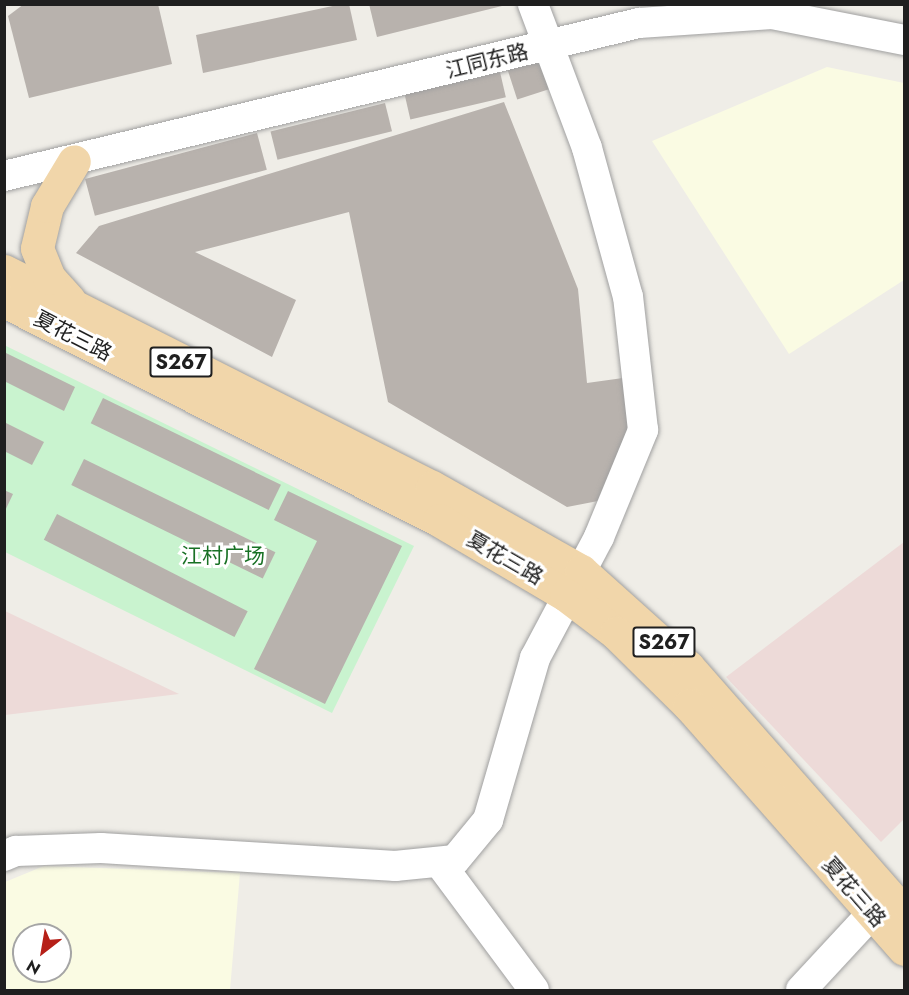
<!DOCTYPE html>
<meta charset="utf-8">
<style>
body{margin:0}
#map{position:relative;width:909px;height:995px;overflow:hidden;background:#efede7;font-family:Jost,"Noto Sans SC",sans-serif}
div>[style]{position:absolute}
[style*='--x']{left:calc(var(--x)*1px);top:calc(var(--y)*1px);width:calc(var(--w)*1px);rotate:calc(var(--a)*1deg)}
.commercial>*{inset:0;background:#eddad8}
.education>*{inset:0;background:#fafbe3}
.park>*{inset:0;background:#c9f3cf}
.building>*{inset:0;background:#b8b2ad;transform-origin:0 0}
.roads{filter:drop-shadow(0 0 2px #a0a0a0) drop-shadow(0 0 2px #a0a0a0)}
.minor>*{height:30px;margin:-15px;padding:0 15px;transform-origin:15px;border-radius:15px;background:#fff}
.major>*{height:33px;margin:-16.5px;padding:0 16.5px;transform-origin:16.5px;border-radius:16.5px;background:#f1d6aa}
span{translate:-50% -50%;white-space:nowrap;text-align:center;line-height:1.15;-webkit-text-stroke:6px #fff;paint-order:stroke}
.shield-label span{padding:2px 4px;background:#fff;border:2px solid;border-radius:4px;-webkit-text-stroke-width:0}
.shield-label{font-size:20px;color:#1f1f1f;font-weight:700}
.street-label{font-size:21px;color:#1f1f1f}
.park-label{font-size:21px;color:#197125}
.frame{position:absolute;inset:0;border:6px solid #1f1f1f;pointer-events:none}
.north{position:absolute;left:12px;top:923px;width:60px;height:60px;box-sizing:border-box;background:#fff;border:2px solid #a5a5a5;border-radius:50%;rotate:211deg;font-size:16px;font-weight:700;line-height:24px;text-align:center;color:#1f1f1f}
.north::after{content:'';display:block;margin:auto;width:21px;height:27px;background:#b62018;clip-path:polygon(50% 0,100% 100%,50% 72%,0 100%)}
</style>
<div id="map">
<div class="commercial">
<i style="clip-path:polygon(904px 542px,904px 819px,881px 842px,726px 677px)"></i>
<i style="clip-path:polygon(5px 611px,179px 694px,5px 715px)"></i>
</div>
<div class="education">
<i style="clip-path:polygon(827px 67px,904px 83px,904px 280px,789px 354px,652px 141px)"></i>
<i style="clip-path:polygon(evenodd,44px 866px,240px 873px,230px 990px,5px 990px,5px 882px,44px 866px,24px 935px,60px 935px,60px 971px,24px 971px,24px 935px)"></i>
</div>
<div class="park">
<i style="clip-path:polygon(4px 345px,414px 546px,332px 713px,5px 552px)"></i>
</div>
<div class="building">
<i style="clip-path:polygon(24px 4px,158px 4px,172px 64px,29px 98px,8px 16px)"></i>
<i style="clip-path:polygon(342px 4px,349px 4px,357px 40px,203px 73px,196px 35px)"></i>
<i style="clip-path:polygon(369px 4px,506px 4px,506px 5px,377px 37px)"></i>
<i style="left:547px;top:52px;width:36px;height:43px;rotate:72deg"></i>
<i style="left:500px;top:72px;width:26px;height:98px;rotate:77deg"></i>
<i style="clip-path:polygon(504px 102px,578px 289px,587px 383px,623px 378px,631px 427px,598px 501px,567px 507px,388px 402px,349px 212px,195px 252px,296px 300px,272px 357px,76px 253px,99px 226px)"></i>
<i style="left:385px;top:103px;width:29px;height:118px;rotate:76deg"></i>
<i style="left:257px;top:133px;width:38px;height:178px;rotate:75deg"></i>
<i style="clip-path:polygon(4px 352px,75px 387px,64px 411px,4px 381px)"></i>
<i style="left:103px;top:398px;width:198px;height:28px;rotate:26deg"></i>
<i style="clip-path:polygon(4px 422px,44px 442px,32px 465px,4px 451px)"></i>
<i style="left:84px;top:459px;width:213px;height:29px;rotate:26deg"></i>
<i style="clip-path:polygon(4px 490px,13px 494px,4px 513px)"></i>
<i style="clip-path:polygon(288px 491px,402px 546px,325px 704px,254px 669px,317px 541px,274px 520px)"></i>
<i style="left:57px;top:514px;width:214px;height:29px;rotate:27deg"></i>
</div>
<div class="roads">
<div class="minor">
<i style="--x:4;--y:176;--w:653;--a:-13.55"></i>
<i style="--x:639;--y:23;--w:133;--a:-3.9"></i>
<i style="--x:772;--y:14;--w:135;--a:11.1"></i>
<i style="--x:4;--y:856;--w:13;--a:-23"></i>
<i style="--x:16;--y:851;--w:85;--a:-2"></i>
<i style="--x:101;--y:848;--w:295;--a:3.5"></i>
<i style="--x:395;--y:866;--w:60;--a:-5.7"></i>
<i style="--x:455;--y:860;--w:52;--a:-50.5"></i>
<i style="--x:488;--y:820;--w:169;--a:-73.8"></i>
<i style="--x:535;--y:658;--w:137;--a:-62.1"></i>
<i style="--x:599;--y:537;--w:116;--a:-67.6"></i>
<i style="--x:643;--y:430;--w:134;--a:-96.4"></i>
<i style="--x:628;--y:297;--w:155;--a:-105.4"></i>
<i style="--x:587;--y:148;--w:154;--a:-110.6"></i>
<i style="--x:439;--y:862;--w:159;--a:53.4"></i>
<i style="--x:801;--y:990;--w:128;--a:-47.2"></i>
</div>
<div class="major">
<i style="--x:4;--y:271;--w:479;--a:26.8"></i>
<i style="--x:432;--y:487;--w:171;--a:29.4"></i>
<i style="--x:581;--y:571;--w:144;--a:41.9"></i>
<i style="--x:688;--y:667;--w:327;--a:48.7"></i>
<i style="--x:69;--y:300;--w:30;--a:-132"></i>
<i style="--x:49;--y:278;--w:32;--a:-112"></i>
<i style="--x:37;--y:248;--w:43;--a:-76.6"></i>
<i style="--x:47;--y:206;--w:52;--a:-59"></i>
<i style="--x:4;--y:301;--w:487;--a:26.7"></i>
<i style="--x:439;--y:520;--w:147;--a:30.6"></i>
<i style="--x:566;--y:595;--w:63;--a:37.2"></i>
<i style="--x:616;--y:633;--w:103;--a:44.6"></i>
<i style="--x:689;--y:705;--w:325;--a:48.6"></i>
</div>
</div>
<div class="shield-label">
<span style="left:181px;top:362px">S267</span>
<span style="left:664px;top:642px">S267</span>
</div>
<div class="street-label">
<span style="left:487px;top:61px;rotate:-14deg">江同东路</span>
<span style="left:73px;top:336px;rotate:27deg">夏花三路</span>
<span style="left:505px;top:558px;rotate:30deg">夏花三路</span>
<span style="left:854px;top:892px;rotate:49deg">夏花三路</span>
</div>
<div class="park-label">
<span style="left:223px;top:556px">江村广场</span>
</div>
<div class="frame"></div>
<div class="north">N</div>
</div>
